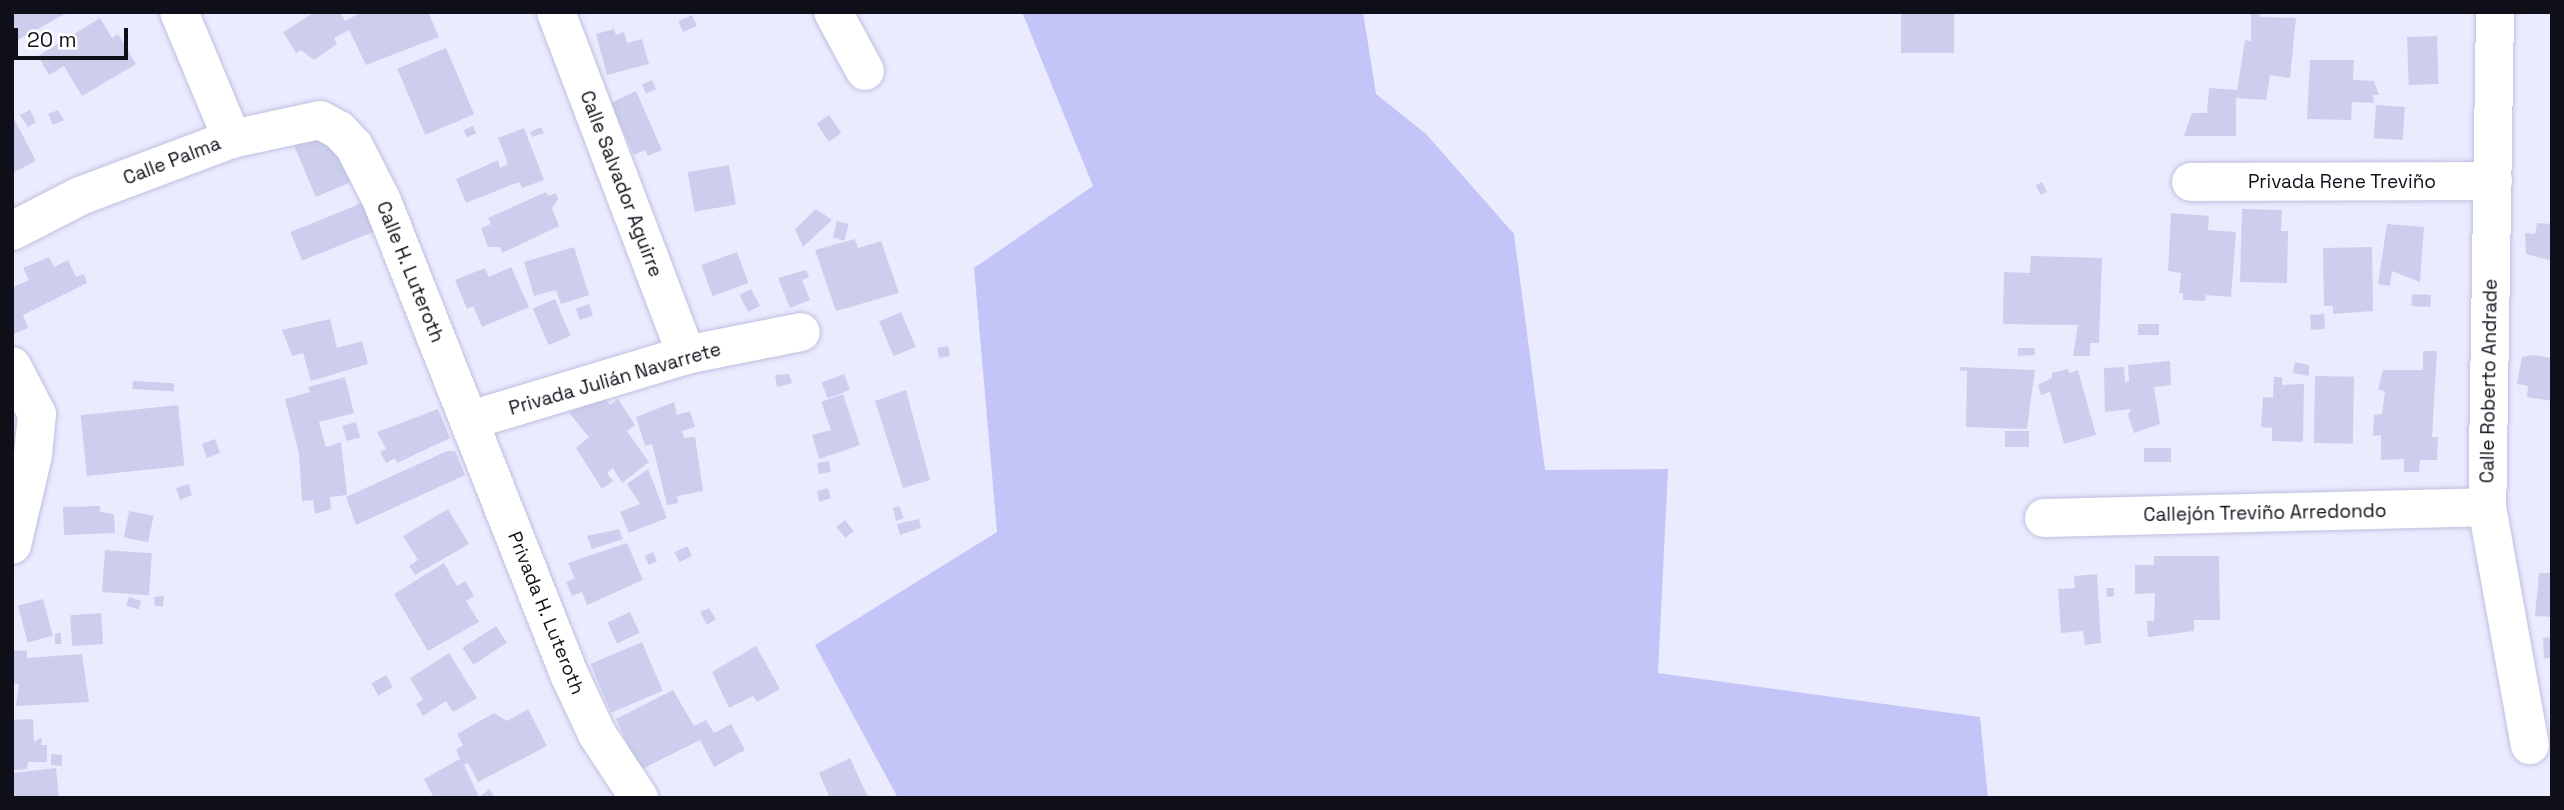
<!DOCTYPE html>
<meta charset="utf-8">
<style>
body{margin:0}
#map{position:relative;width:2564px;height:810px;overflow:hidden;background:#eaebff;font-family:"Space Grotesk",sans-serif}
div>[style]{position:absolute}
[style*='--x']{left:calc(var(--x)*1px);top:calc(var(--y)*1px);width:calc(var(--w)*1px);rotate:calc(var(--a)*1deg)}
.green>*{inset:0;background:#c3c5f8}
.building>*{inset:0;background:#cdceee;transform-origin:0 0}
.roads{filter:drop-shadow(0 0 2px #bec0df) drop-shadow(0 0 2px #bec0df)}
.street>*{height:38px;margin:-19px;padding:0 19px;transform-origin:19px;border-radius:19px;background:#fff}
span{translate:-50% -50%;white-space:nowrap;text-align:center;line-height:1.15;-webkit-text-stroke:7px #fff;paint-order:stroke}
.street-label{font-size:19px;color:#0f0f19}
.frame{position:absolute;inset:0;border:14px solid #0f0f19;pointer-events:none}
.scale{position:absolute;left:14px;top:28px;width:114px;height:32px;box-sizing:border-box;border:4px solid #0f0f19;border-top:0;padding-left:9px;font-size:21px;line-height:24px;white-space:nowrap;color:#0f0f19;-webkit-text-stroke:5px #fff;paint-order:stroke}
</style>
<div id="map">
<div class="green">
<i style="clip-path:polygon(1022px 12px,1363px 12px,1376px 94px,1426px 134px,1514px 234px,1545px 470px,1668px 469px,1658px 673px,1980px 717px,1988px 798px,898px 798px,815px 645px,997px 532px,974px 268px,1093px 186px)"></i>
</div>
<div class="building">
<i style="clip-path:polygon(12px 12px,64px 12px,65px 14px,12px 43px)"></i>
<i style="clip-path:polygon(315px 12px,340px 12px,345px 21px,362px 12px,428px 12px,439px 37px,366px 65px,349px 30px,334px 38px,337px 44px,314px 60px,301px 50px,296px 53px,283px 32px)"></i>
<i style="left:1901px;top:12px;width:53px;height:41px"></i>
<i style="clip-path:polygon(2251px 12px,2260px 13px,2259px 17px,2296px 18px,2290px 78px,2270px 75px,2266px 100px,2236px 98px,2236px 136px,2184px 136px,2192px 113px,2207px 113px,2209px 88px,2237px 90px,2245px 40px,2251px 41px)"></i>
<i style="left:692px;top:15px;width:12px;height:15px;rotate:66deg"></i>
<i style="clip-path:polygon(100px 18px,112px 38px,118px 34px,136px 64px,82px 96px,64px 66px,49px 75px,38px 56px)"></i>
<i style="clip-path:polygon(614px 29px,616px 35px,624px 32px,627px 43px,642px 39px,649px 64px,607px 75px,596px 34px)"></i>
<i style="left:2437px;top:36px;width:48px;height:30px;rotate:88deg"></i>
<i style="left:446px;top:48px;width:72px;height:53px;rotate:67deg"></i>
<i style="clip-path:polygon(2310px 60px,2354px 60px,2353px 80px,2374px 81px,2379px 95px,2373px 95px,2374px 103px,2352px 102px,2351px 120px,2307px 119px)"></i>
<i style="left:652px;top:80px;width:10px;height:11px;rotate:66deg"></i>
<i style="clip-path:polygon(636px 91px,662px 150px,648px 156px,645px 150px,634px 155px,611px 103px)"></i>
<i style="left:2376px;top:105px;width:29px;height:33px;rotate:4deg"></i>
<i style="clip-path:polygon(30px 110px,36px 122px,28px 127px,20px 115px)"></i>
<i style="clip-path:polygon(58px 110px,64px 120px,53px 125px,48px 114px)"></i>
<i style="clip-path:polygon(12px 115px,36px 161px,12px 173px)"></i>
<i style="left:829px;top:115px;width:22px;height:15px;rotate:56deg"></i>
<i style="left:339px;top:121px;width:61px;height:51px;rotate:67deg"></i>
<i style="left:473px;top:126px;width:8px;height:10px;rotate:67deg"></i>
<i style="clip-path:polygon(541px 127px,544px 133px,532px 137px,530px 132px)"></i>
<i style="clip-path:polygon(524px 128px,544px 180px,522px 188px,519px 182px,466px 203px,456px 179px,498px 160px,500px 168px,508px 164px,498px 138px)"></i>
<i style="left:729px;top:165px;width:40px;height:42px;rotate:80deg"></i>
<i style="left:2042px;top:182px;width:11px;height:7px;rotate:63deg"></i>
<i style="clip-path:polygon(546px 192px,548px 196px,556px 193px,558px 199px,552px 208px,559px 226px,502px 253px,500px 247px,488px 247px,481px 228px,491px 224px,488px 218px)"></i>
<i style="left:372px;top:199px;width:31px;height:88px;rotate:68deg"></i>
<i style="clip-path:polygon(816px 209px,832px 220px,803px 247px,795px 229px)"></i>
<i style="clip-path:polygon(2242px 209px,2282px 210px,2281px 231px,2288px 231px,2287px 283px,2240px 282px)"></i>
<i style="clip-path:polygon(2171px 213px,2209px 216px,2208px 230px,2236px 232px,2231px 297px,2206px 295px,2205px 301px,2183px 300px,2183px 293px,2179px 293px,2181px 273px,2168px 271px)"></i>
<i style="left:837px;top:221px;width:12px;height:17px;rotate:14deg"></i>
<i style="clip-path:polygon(2537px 223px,2552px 224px,2552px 261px,2526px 254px,2525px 233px,2535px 234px)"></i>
<i style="clip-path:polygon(2387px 224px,2424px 227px,2420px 282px,2392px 271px,2390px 286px,2378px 284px)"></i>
<i style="clip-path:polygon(855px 239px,858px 248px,881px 241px,899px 293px,836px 311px,815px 250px)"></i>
<i style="clip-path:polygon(574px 247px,589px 295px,561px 304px,556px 290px,534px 296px,524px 262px)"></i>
<i style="clip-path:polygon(2372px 247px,2373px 311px,2333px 314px,2333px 306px,2324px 306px,2323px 248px)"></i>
<i style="left:737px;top:252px;width:33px;height:38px;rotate:70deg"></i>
<i style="clip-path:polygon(2031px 256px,2102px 258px,2099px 343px,2090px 343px,2090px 356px,2073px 356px,2078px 325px,2003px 324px,2004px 272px,2030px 273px)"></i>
<i style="clip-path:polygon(49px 257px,54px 267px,68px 260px,76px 277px,84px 274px,87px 283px,23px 315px,28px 328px,12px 335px,12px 288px,29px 280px,23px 268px)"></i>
<i style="clip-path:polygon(511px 267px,529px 307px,482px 327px,473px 306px,467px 309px,455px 280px,485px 268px,489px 277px)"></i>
<i style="clip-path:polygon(806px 270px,809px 277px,802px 280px,810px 300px,790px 308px,778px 278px)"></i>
<i style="left:751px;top:289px;width:19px;height:13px;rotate:62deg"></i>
<i style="left:2412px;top:294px;width:19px;height:12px;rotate:3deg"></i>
<i style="left:555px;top:299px;width:40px;height:24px;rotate:67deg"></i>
<i style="left:589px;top:304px;width:12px;height:14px;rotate:70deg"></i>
<i style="left:901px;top:312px;width:38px;height:24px;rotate:67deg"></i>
<i style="left:2324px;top:314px;width:15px;height:14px;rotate:86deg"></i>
<i style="clip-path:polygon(330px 319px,337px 348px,362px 341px,368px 364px,311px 381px,303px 353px,292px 356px,282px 330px)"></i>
<i style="left:2138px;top:324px;width:21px;height:11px"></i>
<i style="left:948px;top:346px;width:10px;height:11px;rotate:79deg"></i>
<i style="clip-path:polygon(2018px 348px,2034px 348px,2035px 355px,2018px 356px)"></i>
<i style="clip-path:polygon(2423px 351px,2437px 351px,2432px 437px,2438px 437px,2437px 460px,2420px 460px,2419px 472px,2404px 472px,2404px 459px,2381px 460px,2381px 435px,2373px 436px,2374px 415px,2382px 414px,2385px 391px,2378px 390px,2383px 370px,2423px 370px)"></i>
<i style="clip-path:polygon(2533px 355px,2552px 358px,2552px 401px,2527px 397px,2528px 386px,2517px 384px,2522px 357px)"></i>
<i style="clip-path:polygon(2170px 361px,2171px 385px,2154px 387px,2160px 424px,2134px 433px,2128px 415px,2131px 409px,2105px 412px,2104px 368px,2124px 367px,2125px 382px,2129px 381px,2128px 365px)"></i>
<i style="clip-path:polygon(2295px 362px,2309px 365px,2309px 376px,2293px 373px)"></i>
<i style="clip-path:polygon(1960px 367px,2035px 370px,2027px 429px,1966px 427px,1967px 370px,1960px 371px)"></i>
<i style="clip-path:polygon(2068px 369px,2069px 373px,2078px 370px,2096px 435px,2064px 444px,2050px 392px,2041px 395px,2038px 385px,2052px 378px,2052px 373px)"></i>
<i style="clip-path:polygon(789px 374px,792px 383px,777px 387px,775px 375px)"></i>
<i style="left:844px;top:374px;width:17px;height:24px;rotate:69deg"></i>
<i style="left:2315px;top:376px;width:39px;height:67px;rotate:1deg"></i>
<i style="clip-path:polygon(345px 377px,354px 413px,319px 422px,326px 447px,341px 442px,347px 495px,330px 497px,331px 509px,315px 514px,313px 500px,302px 501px,299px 454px,285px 399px,310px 392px,308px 387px)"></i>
<i style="clip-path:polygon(2274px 377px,2282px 377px,2282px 385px,2304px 384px,2303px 442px,2272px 441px,2272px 428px,2261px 427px,2263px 397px,2273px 398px)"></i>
<i style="left:133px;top:381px;width:41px;height:8px;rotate:3deg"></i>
<i style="clip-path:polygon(906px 390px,930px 480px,903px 488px,875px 401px)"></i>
<i style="clip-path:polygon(843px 394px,860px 445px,819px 459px,812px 435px,831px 430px,821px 402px)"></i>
<i style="clip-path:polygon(603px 396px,610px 405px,618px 399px,635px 425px,627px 431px,649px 462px,622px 483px,613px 468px,607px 473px,613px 481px,602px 489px,576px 448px,589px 437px,569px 413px)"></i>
<i style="clip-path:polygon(674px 402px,677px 415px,690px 411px,695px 427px,682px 431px,684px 438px,695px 437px,703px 491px,677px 496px,678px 503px,667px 505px,652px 444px,645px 446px,636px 417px)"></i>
<i style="left:178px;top:405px;width:61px;height:98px;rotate:84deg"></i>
<i style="clip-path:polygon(438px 409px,450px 438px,397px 463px,395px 458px,386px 463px,380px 452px,386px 449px,377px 432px)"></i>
<i style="left:356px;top:422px;width:16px;height:14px;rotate:75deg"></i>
<i style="left:2005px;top:431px;width:24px;height:16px"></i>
<i style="left:215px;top:439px;width:15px;height:14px;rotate:70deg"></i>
<i style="left:2171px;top:448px;width:14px;height:27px;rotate:90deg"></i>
<i style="clip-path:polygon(447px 451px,455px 451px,465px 475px,356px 525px,346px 497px)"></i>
<i style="left:829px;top:461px;width:11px;height:12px;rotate:80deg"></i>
<i style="clip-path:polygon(648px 469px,667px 518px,629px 533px,620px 512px,640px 504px,627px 484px)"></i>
<i style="clip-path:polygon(189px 484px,192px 495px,180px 500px,176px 488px)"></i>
<i style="clip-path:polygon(828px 488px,831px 498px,819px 502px,817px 491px)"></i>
<i style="clip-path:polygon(100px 506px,100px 512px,114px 514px,115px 533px,64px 535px,63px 507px)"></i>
<i style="clip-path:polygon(899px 506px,904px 518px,896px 521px,893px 508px)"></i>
<i style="clip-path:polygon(448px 509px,469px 544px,415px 575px,409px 566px,418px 560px,403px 536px)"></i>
<i style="left:129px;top:511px;width:25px;height:27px;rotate:11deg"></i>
<i style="clip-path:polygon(919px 519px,921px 528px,900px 535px,897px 524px)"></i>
<i style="left:845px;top:520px;width:14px;height:11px;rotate:51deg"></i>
<i style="clip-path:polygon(619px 529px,623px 539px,592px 549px,587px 536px)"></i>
<i style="clip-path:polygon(627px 543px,643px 580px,587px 605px,582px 592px,572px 596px,566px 582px,575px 578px,568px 563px)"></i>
<i style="left:687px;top:546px;width:11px;height:14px;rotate:63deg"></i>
<i style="left:105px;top:550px;width:47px;height:42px;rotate:4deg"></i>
<i style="left:653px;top:552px;width:10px;height:9px;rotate:66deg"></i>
<i style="clip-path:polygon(2154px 556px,2219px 556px,2220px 620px,2194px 620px,2194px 631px,2148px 637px,2147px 621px,2154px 621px,2155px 593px,2135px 594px,2135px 565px,2154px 565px)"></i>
<i style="clip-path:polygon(444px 563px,457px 586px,465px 581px,474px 596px,466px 601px,479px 622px,428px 651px,394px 594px)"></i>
<i style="clip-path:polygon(2539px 573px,2552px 573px,2552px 617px,2535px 616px)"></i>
<i style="clip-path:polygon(2097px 574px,2101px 643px,2085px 645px,2083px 631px,2061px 633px,2058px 589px,2075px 588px,2074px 576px)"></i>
<i style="clip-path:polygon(2106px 588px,2114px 588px,2114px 596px,2107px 597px)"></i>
<i style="clip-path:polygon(164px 596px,163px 606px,155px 606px,154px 597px)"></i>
<i style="left:129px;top:597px;width:13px;height:9px;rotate:18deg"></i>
<i style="left:43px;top:599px;width:38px;height:26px;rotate:75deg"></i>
<i style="clip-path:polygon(709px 608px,716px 619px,707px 625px,700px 612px)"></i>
<i style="left:630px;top:612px;width:23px;height:25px;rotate:65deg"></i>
<i style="left:101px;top:613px;width:31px;height:31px;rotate:86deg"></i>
<i style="left:496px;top:626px;width:20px;height:40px;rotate:57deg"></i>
<i style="left:61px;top:633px;width:11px;height:6px;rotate:90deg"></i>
<i style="clip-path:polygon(2552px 637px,2552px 658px,2544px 658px,2543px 638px)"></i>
<i style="left:642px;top:642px;width:53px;height:56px;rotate:67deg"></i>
<i style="clip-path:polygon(756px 646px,780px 689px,757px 702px,753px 696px,729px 708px,712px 672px)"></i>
<i style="clip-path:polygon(12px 650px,27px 651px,27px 658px,82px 654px,89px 702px,16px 706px,19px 684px,12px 683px)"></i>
<i style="clip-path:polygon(449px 653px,477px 698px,453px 712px,446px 701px,423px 716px,416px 704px,423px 700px,410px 678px)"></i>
<i style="left:386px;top:675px;width:14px;height:17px;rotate:60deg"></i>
<i style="clip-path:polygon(673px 690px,694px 726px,706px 720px,714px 733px,731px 724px,745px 750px,714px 767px,700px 740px,640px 770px,616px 719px)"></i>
<i style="clip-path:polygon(528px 709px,547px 746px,478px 782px,468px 763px,464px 765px,479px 797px,490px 789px,495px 798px,434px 798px,424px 779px,460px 759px,456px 750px,463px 745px,457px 734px,494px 713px,507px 721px)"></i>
<i style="clip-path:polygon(33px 719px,34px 742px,42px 737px,41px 745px,47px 745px,47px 762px,28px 762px,27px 769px,14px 770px,12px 720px)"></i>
<i style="clip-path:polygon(51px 754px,62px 755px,62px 766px,51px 765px)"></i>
<i style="clip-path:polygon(850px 758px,867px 795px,872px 798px,830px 798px,819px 773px)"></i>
<i style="clip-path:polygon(56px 768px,59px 798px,12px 798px,12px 773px)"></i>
</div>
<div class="roads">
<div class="street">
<i style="--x:179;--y:12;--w:138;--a:67.3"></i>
<i style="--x:556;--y:12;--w:367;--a:69.2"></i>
<i style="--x:833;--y:12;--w:67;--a:61.5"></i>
<i style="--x:2495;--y:12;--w:495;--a:90.9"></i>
<i style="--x:2487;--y:507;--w:242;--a:79.8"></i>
<i style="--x:2191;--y:182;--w:302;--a:-0.2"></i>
<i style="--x:12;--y:231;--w:76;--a:-27.2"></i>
<i style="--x:80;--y:196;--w:162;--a:-20.6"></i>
<i style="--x:232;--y:139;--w:90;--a:-12.2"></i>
<i style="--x:320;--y:120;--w:21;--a:28"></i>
<i style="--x:339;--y:130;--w:22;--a:47"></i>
<i style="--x:354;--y:146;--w:62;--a:63"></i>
<i style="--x:382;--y:201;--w:509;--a:68.43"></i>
<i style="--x:569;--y:674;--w:66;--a:65"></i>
<i style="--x:597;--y:734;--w:77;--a:56.7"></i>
<i style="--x:12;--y:366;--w:54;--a:62.5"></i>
<i style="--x:37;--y:414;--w:41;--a:95.6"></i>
<i style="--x:33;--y:455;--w:92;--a:103.1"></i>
<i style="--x:471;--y:420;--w:225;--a:-16.8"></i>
<i style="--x:686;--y:355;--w:117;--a:-11.3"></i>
<i style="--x:2044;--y:518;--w:443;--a:-1.4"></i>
</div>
</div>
<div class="street-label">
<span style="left:172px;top:161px;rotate:-21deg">Calle Palma</span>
<span style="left:2342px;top:182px">Privada Rene Treviño</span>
<span style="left:621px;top:184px;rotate:69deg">Calle Salvador Aguirre</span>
<span style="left:410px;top:272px;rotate:68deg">Calle H. Luteroth</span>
<span style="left:615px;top:379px;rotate:-16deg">Privada Julián Navarrete</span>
<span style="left:2489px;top:381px;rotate:-89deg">Calle Roberto Andrade</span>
<span style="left:2265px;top:513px;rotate:-1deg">Callejón Treviño Arredondo</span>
<span style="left:546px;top:613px;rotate:68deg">Privada H. Luteroth</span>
</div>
<div class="frame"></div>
<div class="scale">20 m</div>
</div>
